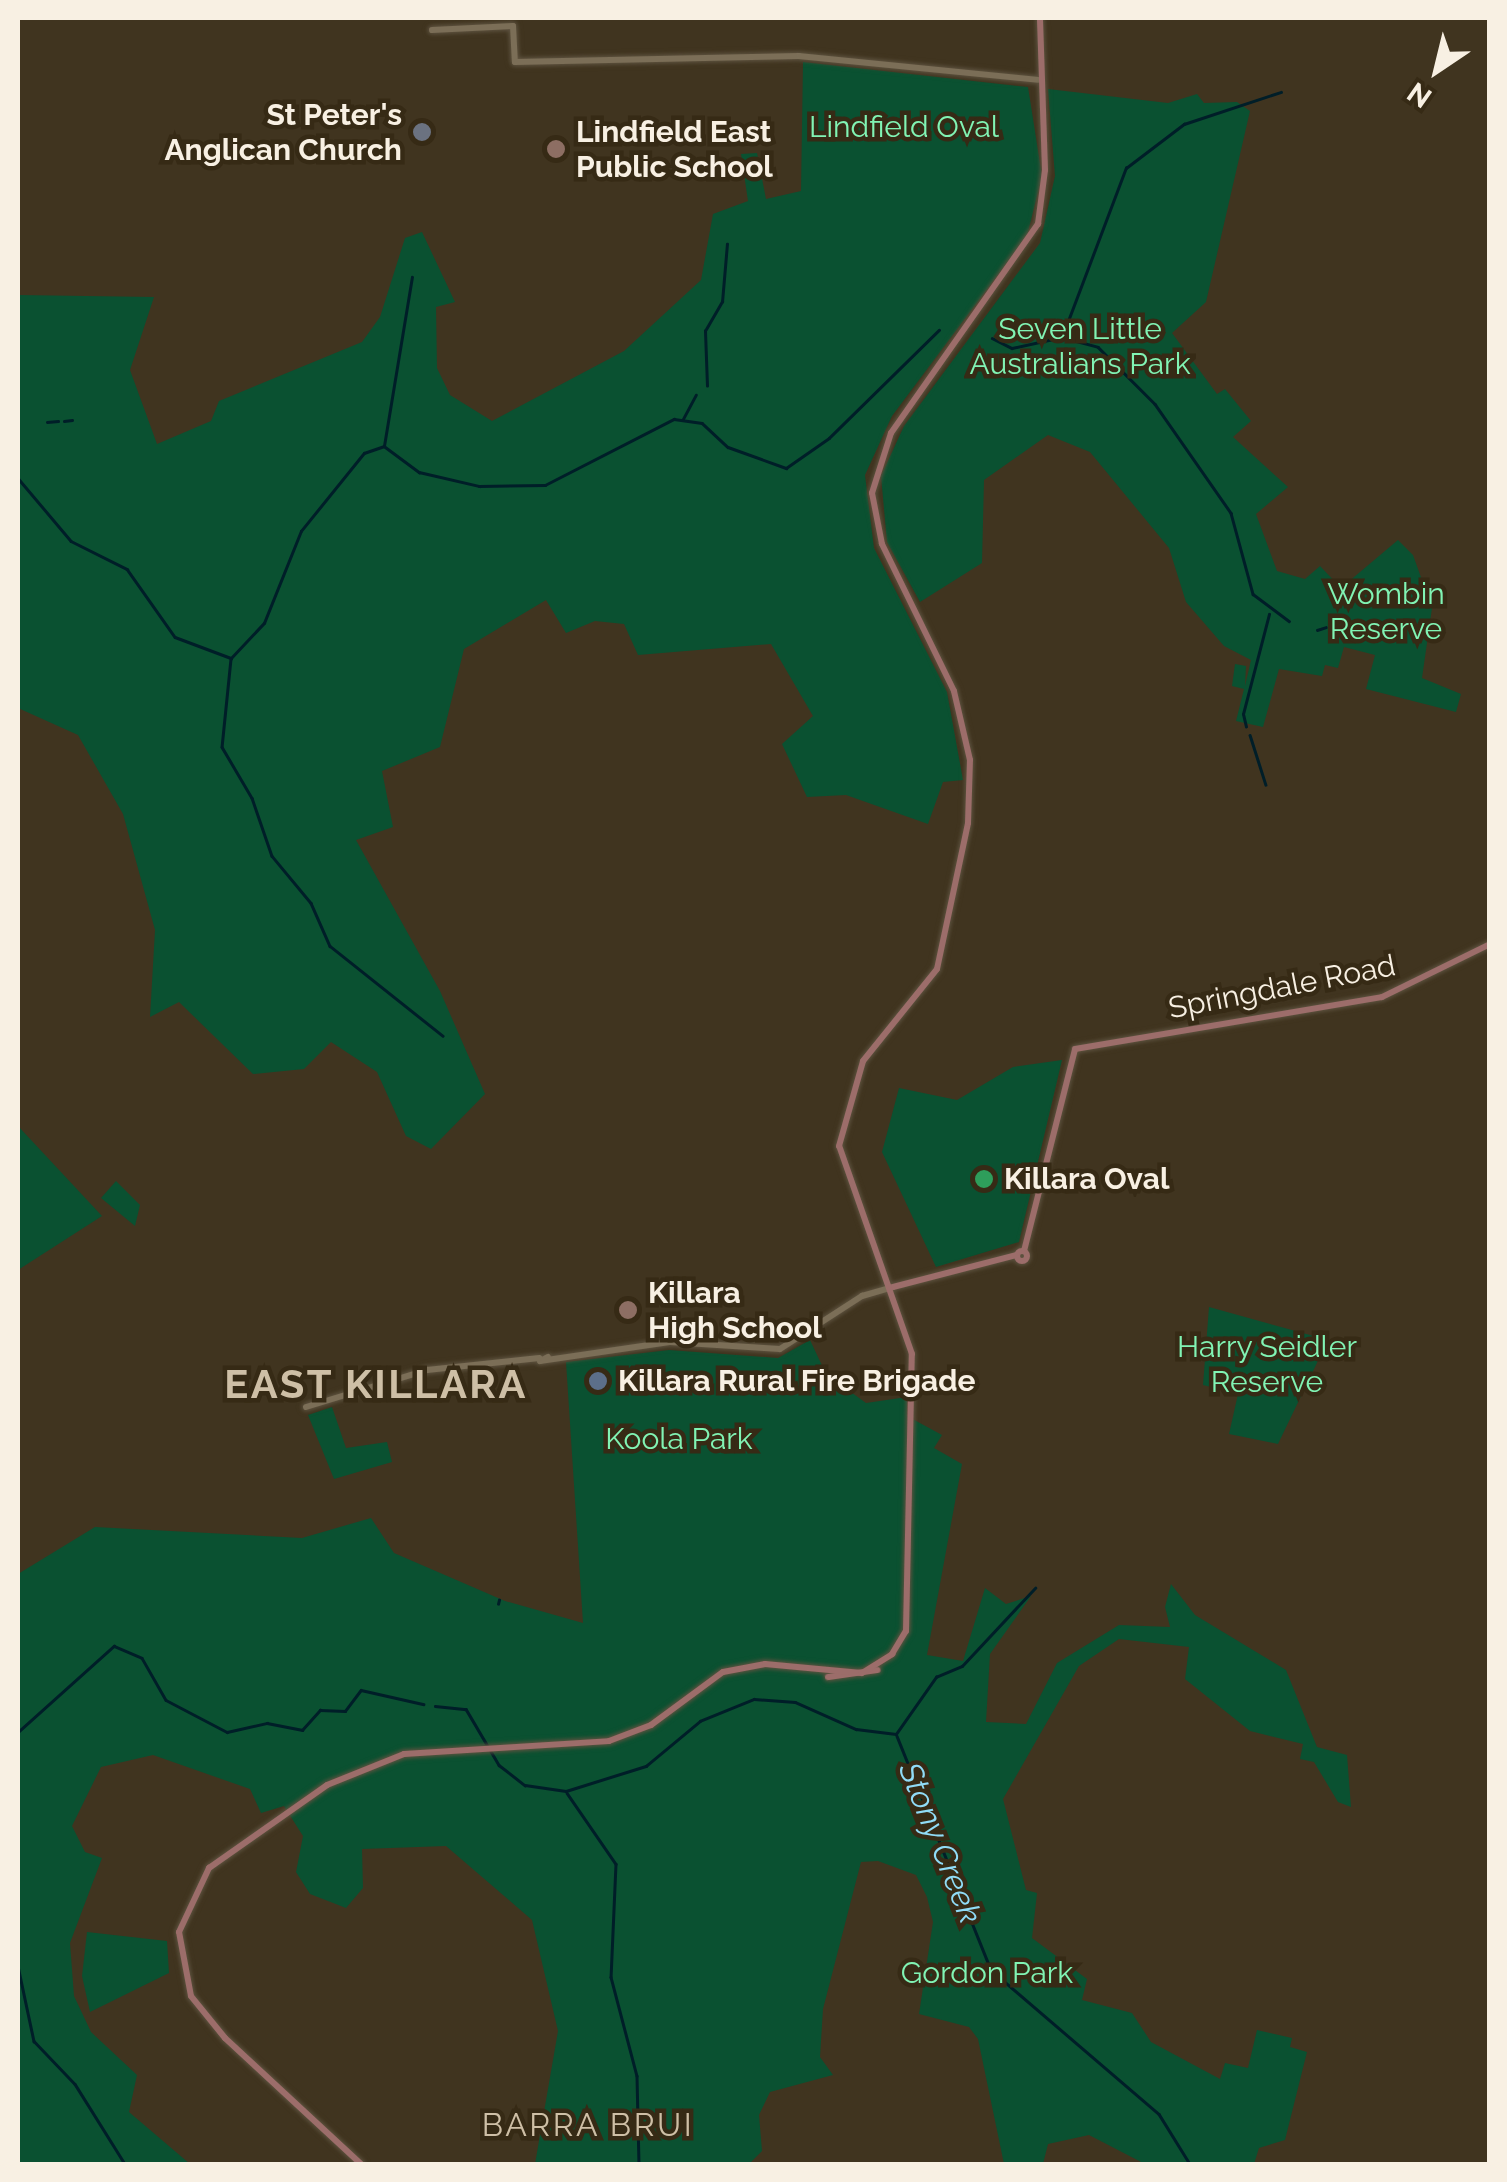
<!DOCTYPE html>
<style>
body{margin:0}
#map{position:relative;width:1507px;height:2182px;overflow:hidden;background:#40341f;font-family:Raleway,sans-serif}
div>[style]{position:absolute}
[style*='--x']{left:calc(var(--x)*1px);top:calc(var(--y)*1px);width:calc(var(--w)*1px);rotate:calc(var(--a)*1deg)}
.green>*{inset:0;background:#0a5131}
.stream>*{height:2.5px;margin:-1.25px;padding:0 1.25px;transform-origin:1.25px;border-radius:1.25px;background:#001e28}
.roads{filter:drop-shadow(0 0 2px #5d523f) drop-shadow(0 0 2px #5d523f)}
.tertiary>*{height:6px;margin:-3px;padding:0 3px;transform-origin:3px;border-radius:3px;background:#7b6e57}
.secondary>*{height:6px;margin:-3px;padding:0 3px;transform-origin:3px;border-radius:3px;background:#9c6d6a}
.secondary>.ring{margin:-3px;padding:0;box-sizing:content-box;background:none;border:6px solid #9c6d6a;border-radius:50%}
.dots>*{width:28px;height:28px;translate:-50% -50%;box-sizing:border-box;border:5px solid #362a15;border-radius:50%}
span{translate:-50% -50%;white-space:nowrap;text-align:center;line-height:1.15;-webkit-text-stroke:9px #362a15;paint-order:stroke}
.poi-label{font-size:30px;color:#f8f0e3;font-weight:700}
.right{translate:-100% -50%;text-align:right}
.left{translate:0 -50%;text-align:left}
.park-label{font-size:30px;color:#81f4b4}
.street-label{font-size:30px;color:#f8f0e3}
.water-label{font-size:32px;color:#90dcf7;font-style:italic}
.neighbourhood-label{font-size:32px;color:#cebfa6;letter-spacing:2.5px}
.district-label{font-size:40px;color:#cebfa6;font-weight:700;letter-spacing:2.5px}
.frame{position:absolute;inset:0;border:20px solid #f8f0e3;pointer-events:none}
.north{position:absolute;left:1387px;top:20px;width:100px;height:100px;-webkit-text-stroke:8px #362a15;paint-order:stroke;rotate:215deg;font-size:28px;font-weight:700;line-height:40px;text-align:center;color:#f8f0e3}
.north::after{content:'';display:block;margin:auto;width:35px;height:45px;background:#f8f0e3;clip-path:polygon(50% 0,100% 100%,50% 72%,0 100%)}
</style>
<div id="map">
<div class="green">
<i style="clip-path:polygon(803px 62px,1028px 87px,1042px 176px,1027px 236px,892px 416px,865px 475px,874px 548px,947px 692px,963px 780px,943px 782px,928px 824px,846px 795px,807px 797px,782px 744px,813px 716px,771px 644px,638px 655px,624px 624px,595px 621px,566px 633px,546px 600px,464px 649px,440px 747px,382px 771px,393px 827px,356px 840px,440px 991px,485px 1094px,431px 1149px,406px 1136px,377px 1072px,331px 1042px,304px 1069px,253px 1074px,179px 1002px,150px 1017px,155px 930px,123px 814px,78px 735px,18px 708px,18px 295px,154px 297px,130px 370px,157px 444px,211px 421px,219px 401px,362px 342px,380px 317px,405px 238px,422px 232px,455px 302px,436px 307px,437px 368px,450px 395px,492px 421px,624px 351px,701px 280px,713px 214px,748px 201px,741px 154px,757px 153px,766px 199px,801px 191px)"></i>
<i style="clip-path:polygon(1048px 89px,1168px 103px,1197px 94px,1204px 103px,1237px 102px,1250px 111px,1206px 302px,1172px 333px,1217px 394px,1225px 389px,1251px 421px,1233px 437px,1288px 487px,1256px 514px,1277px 571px,1305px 579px,1320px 566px,1341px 588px,1398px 540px,1413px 555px,1432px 608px,1422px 678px,1461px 694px,1456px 712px,1366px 689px,1375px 655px,1344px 647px,1338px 668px,1325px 665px,1322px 676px,1279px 669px,1263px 727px,1236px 721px,1244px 689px,1232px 686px,1235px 664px,1246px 666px,1245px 686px,1251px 660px,1224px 646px,1186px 602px,1169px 548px,1090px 452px,1048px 435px,984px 480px,982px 563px,920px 602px,887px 542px,881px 476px,904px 426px,1040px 243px,1055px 176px)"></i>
<i style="clip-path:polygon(1062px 1060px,1019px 1242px,936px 1267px,882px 1152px,899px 1088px,957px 1100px,1013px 1067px)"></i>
<i style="clip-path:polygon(18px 1126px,102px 1216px,18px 1270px)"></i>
<i style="clip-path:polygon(116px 1181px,140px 1205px,135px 1226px,101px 1198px)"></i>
<i style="clip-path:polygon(1209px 1307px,1328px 1340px,1278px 1444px,1229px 1434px,1238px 1394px,1203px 1385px)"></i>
<i style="clip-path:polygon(810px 1340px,826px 1374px,866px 1403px,907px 1397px,907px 1416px,942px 1435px,934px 1448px,962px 1464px,927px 1655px,963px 1661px,985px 1588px,1006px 1604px,1031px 1596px,990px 1654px,986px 1722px,1026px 1724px,1057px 1663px,1119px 1625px,1170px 1627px,1165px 1607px,1171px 1584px,1195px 1615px,1286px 1670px,1317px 1747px,1347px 1755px,1351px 1807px,1338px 1802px,1314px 1762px,1300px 1759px,1303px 1744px,1250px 1731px,1185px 1679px,1189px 1647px,1119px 1639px,1079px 1666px,1003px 1799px,1026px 1890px,1037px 1893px,1032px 1938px,1087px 1979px,1082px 2000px,1132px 2013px,1151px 2042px,1220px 2079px,1225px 2063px,1248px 2068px,1257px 2030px,1292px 2038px,1290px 2047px,1307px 2052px,1285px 2140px,1259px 2148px,1254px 2164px,1145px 2164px,1089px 2135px,1048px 2144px,1043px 2164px,1004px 2164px,978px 2039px,969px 2027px,919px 2014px,933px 1922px,927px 1897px,916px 1875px,878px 1861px,861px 1862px,823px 2009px,820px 2057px,833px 2075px,770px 2092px,759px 2115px,762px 2151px,749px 2164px,535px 2164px,558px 2031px,532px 1920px,446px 1846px,362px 1849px,363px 1888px,346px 1908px,310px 1894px,296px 1872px,303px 1836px,284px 1806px,261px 1813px,250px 1789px,153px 1755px,101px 1767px,72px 1826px,85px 1852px,102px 1858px,70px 1943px,74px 1996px,91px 2032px,137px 2075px,129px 2112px,190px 2164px,18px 2164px,18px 1574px,95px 1527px,302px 1538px,371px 1518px,394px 1553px,505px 1601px,583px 1623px,566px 1362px,669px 1350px,778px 1358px)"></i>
<i style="clip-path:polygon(332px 1407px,346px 1448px,387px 1442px,392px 1462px,334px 1479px,308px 1415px)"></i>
<i style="clip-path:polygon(87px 1932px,167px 1941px,169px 1973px,90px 2012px,82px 1976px)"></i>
</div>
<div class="stream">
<i style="--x:992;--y:338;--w:22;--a:27"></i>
<i style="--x:1012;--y:348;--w:51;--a:-12.4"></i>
<i style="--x:1062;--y:337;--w:181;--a:-69.3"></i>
<i style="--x:1126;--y:168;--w:73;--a:-37.2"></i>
<i style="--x:1184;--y:124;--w:102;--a:-18.3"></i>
<i style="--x:1065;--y:338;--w:34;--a:15"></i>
<i style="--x:1098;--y:347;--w:81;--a:45"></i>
<i style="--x:1155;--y:404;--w:133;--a:55.1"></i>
<i style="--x:1231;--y:513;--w:84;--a:74.8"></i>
<i style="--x:1253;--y:594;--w:45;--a:36.9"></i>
<i style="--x:707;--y:386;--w:55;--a:-92.1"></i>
<i style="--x:705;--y:331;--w:34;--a:-60"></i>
<i style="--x:722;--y:302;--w:58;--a:-85.1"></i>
<i style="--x:683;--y:419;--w:27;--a:-62"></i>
<i style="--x:64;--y:421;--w:8;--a:-7"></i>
<i style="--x:47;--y:422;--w:11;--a:-5"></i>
<i style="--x:384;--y:446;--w:171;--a:-80.6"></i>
<i style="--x:18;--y:478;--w:82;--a:49.9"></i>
<i style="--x:71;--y:541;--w:63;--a:26.6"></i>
<i style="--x:127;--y:569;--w:83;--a:54.8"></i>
<i style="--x:175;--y:637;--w:60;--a:20.6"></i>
<i style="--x:231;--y:658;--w:48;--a:-46.7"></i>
<i style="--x:264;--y:623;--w:99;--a:-68.1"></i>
<i style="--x:301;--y:531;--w:100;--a:-51.1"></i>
<i style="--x:364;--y:453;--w:21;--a:-19"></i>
<i style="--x:384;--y:446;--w:44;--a:36.6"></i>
<i style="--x:419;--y:472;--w:62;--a:13.1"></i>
<i style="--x:479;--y:486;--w:66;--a:-0.9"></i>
<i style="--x:545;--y:485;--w:145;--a:-27.1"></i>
<i style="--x:674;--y:419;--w:28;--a:8"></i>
<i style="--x:702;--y:423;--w:35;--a:43"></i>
<i style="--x:728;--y:447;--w:62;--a:19.9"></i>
<i style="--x:786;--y:468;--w:52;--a:-34.9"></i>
<i style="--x:829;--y:438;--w:154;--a:-44.5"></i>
<i style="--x:1336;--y:626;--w:12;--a:0"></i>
<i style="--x:1317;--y:630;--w:9;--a:-18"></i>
<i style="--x:231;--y:659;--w:88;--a:95.8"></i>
<i style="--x:222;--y:747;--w:59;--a:59.5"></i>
<i style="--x:252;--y:798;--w:61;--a:71"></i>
<i style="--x:272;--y:856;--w:61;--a:50.3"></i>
<i style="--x:311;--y:903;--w:47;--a:66.2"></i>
<i style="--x:330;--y:946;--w:144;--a:38.5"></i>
<i style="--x:1246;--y:727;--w:13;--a:-103"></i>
<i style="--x:1243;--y:714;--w:103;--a:-75.4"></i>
<i style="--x:1250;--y:735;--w:52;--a:72.3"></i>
<i style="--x:498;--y:1604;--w:4;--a:-76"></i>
<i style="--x:435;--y:1706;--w:31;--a:6"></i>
<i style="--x:466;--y:1709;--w:65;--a:59.5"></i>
<i style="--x:499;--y:1765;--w:33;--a:38"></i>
<i style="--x:525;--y:1785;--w:41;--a:8.3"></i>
<i style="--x:566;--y:1791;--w:84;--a:-17.4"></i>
<i style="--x:646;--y:1766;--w:70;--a:-39.8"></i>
<i style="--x:700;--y:1721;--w:58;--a:-22.2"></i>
<i style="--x:754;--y:1699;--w:41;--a:4.2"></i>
<i style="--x:795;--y:1702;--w:67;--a:23.9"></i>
<i style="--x:856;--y:1729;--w:40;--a:7.1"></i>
<i style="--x:896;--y:1734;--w:70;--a:-54.9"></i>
<i style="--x:936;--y:1677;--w:28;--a:-23"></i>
<i style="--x:962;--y:1666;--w:107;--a:-46.9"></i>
<i style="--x:18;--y:1732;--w:129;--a:-41.9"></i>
<i style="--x:114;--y:1646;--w:30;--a:23"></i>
<i style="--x:142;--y:1658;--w:48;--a:60.3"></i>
<i style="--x:166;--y:1700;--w:69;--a:27.7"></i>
<i style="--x:227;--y:1732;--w:41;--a:-12.7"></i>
<i style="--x:267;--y:1723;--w:36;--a:11"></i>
<i style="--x:302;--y:1730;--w:27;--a:-48"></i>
<i style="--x:320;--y:1710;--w:25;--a:2"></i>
<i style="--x:345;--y:1711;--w:26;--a:-53"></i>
<i style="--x:361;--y:1690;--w:64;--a:12.7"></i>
<i style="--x:897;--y:1736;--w:252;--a:68.1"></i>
<i style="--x:991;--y:1970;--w:221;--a:40.6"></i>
<i style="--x:1159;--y:2114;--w:59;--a:58.2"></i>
<i style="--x:567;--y:1793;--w:86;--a:55.4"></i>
<i style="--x:616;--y:1864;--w:113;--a:92.5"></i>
<i style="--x:611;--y:1977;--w:102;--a:75.3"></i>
<i style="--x:637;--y:2076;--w:88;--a:88.7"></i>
<i style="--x:18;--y:1966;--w:77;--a:78"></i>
<i style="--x:34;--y:2041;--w:59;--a:46.4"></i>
<i style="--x:75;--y:2084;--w:94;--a:58"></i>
</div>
<div class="roads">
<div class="tertiary">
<i style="--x:432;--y:30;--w:81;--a:-2.8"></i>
<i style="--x:513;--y:26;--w:36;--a:87"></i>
<i style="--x:515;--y:62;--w:284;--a:-1.2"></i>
<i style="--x:799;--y:56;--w:240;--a:5.7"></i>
<i style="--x:548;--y:1357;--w:9;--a:153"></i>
<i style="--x:540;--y:1361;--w:131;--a:-8.3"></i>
<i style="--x:670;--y:1342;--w:110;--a:3.6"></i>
<i style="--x:780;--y:1349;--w:98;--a:-32.9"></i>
<i style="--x:862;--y:1296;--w:32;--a:-16"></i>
<i style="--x:306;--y:1407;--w:127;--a:-17"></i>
<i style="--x:427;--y:1370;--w:113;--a:-6.1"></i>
</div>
<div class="secondary">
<i class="ring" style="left:1017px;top:1251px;width:4px;height:4px"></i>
<i style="--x:1024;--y:1251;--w:208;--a:-75.8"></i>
<i style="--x:1075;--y:1049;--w:311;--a:-9.6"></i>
<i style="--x:1382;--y:997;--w:120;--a:-26.1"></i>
<i style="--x:893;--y:1287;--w:128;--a:-14.5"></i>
<i style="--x:828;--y:1677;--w:50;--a:-8"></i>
<i style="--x:361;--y:2164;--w:185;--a:-137.2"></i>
<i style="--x:225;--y:2038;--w:54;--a:-129"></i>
<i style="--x:191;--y:1996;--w:65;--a:-100.6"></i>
<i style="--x:179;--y:1932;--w:71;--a:-64.9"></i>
<i style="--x:209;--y:1868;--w:144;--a:-35.1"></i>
<i style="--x:327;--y:1785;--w:83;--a:-21.9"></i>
<i style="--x:404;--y:1754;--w:205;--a:-3.6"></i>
<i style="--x:609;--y:1741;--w:45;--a:-20.9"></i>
<i style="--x:651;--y:1725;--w:89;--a:-36.4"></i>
<i style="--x:723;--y:1672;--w:43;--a:-10.8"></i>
<i style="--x:765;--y:1664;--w:97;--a:5.3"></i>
<i style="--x:862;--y:1673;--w:36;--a:-32"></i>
<i style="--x:892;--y:1654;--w:27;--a:-59"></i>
<i style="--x:906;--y:1631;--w:277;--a:-88.8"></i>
<i style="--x:912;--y:1354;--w:220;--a:-109.3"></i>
<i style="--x:839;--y:1146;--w:88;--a:-74.2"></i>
<i style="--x:863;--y:1061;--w:118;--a:-51.2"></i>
<i style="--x:937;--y:969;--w:149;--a:-78"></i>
<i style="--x:968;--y:823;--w:63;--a:-88.2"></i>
<i style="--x:970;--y:760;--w:71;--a:-103.1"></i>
<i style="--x:954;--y:691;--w:164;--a:-116.1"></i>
<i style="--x:882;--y:544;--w:52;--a:-101.1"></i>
<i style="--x:872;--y:493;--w:63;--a:-72.4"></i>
<i style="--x:891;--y:433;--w:256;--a:-54.9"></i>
<i style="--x:1038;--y:224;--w:54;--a:-82.6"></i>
<i style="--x:1045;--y:170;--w:152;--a:-91.9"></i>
</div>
</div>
<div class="dots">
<i style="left:422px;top:132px;background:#6b7280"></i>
<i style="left:556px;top:149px;background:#8d6e63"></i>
<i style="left:984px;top:1179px;background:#2e9e5b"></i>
<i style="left:628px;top:1310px;background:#8d6e63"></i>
<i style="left:598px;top:1381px;background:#5c6f8a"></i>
</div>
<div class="poi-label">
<span class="right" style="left:402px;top:132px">St Peter's<br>Anglican Church</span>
<span class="left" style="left:576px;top:149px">Lindfield East<br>Public School</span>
<span class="left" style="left:1004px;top:1179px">Killara Oval</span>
<span class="left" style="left:648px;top:1310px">Killara<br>High School</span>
<span class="left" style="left:618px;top:1381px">Killara Rural Fire Brigade</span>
</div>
<div class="park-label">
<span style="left:904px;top:127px">Lindfield Oval</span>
<span style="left:1080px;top:346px">Seven Little<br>Australians Park</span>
<span style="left:1386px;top:611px">Wombin<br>Reserve</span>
<span style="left:1267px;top:1364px">Harry Seidler<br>Reserve</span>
<span style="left:679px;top:1439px">Koola Park</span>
<span style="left:987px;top:1973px">Gordon Park</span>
</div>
<div class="street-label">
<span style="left:1282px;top:987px;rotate:-11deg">Springdale Road</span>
</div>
<div class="water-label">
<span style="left:940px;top:1843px;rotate:68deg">Stony Creek</span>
</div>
<div class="neighbourhood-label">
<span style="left:588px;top:2125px">BARRA BRUI</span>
</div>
<div class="district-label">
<span style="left:376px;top:1384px">EAST KILLARA</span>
</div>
<div class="frame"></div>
<div class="north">N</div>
</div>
